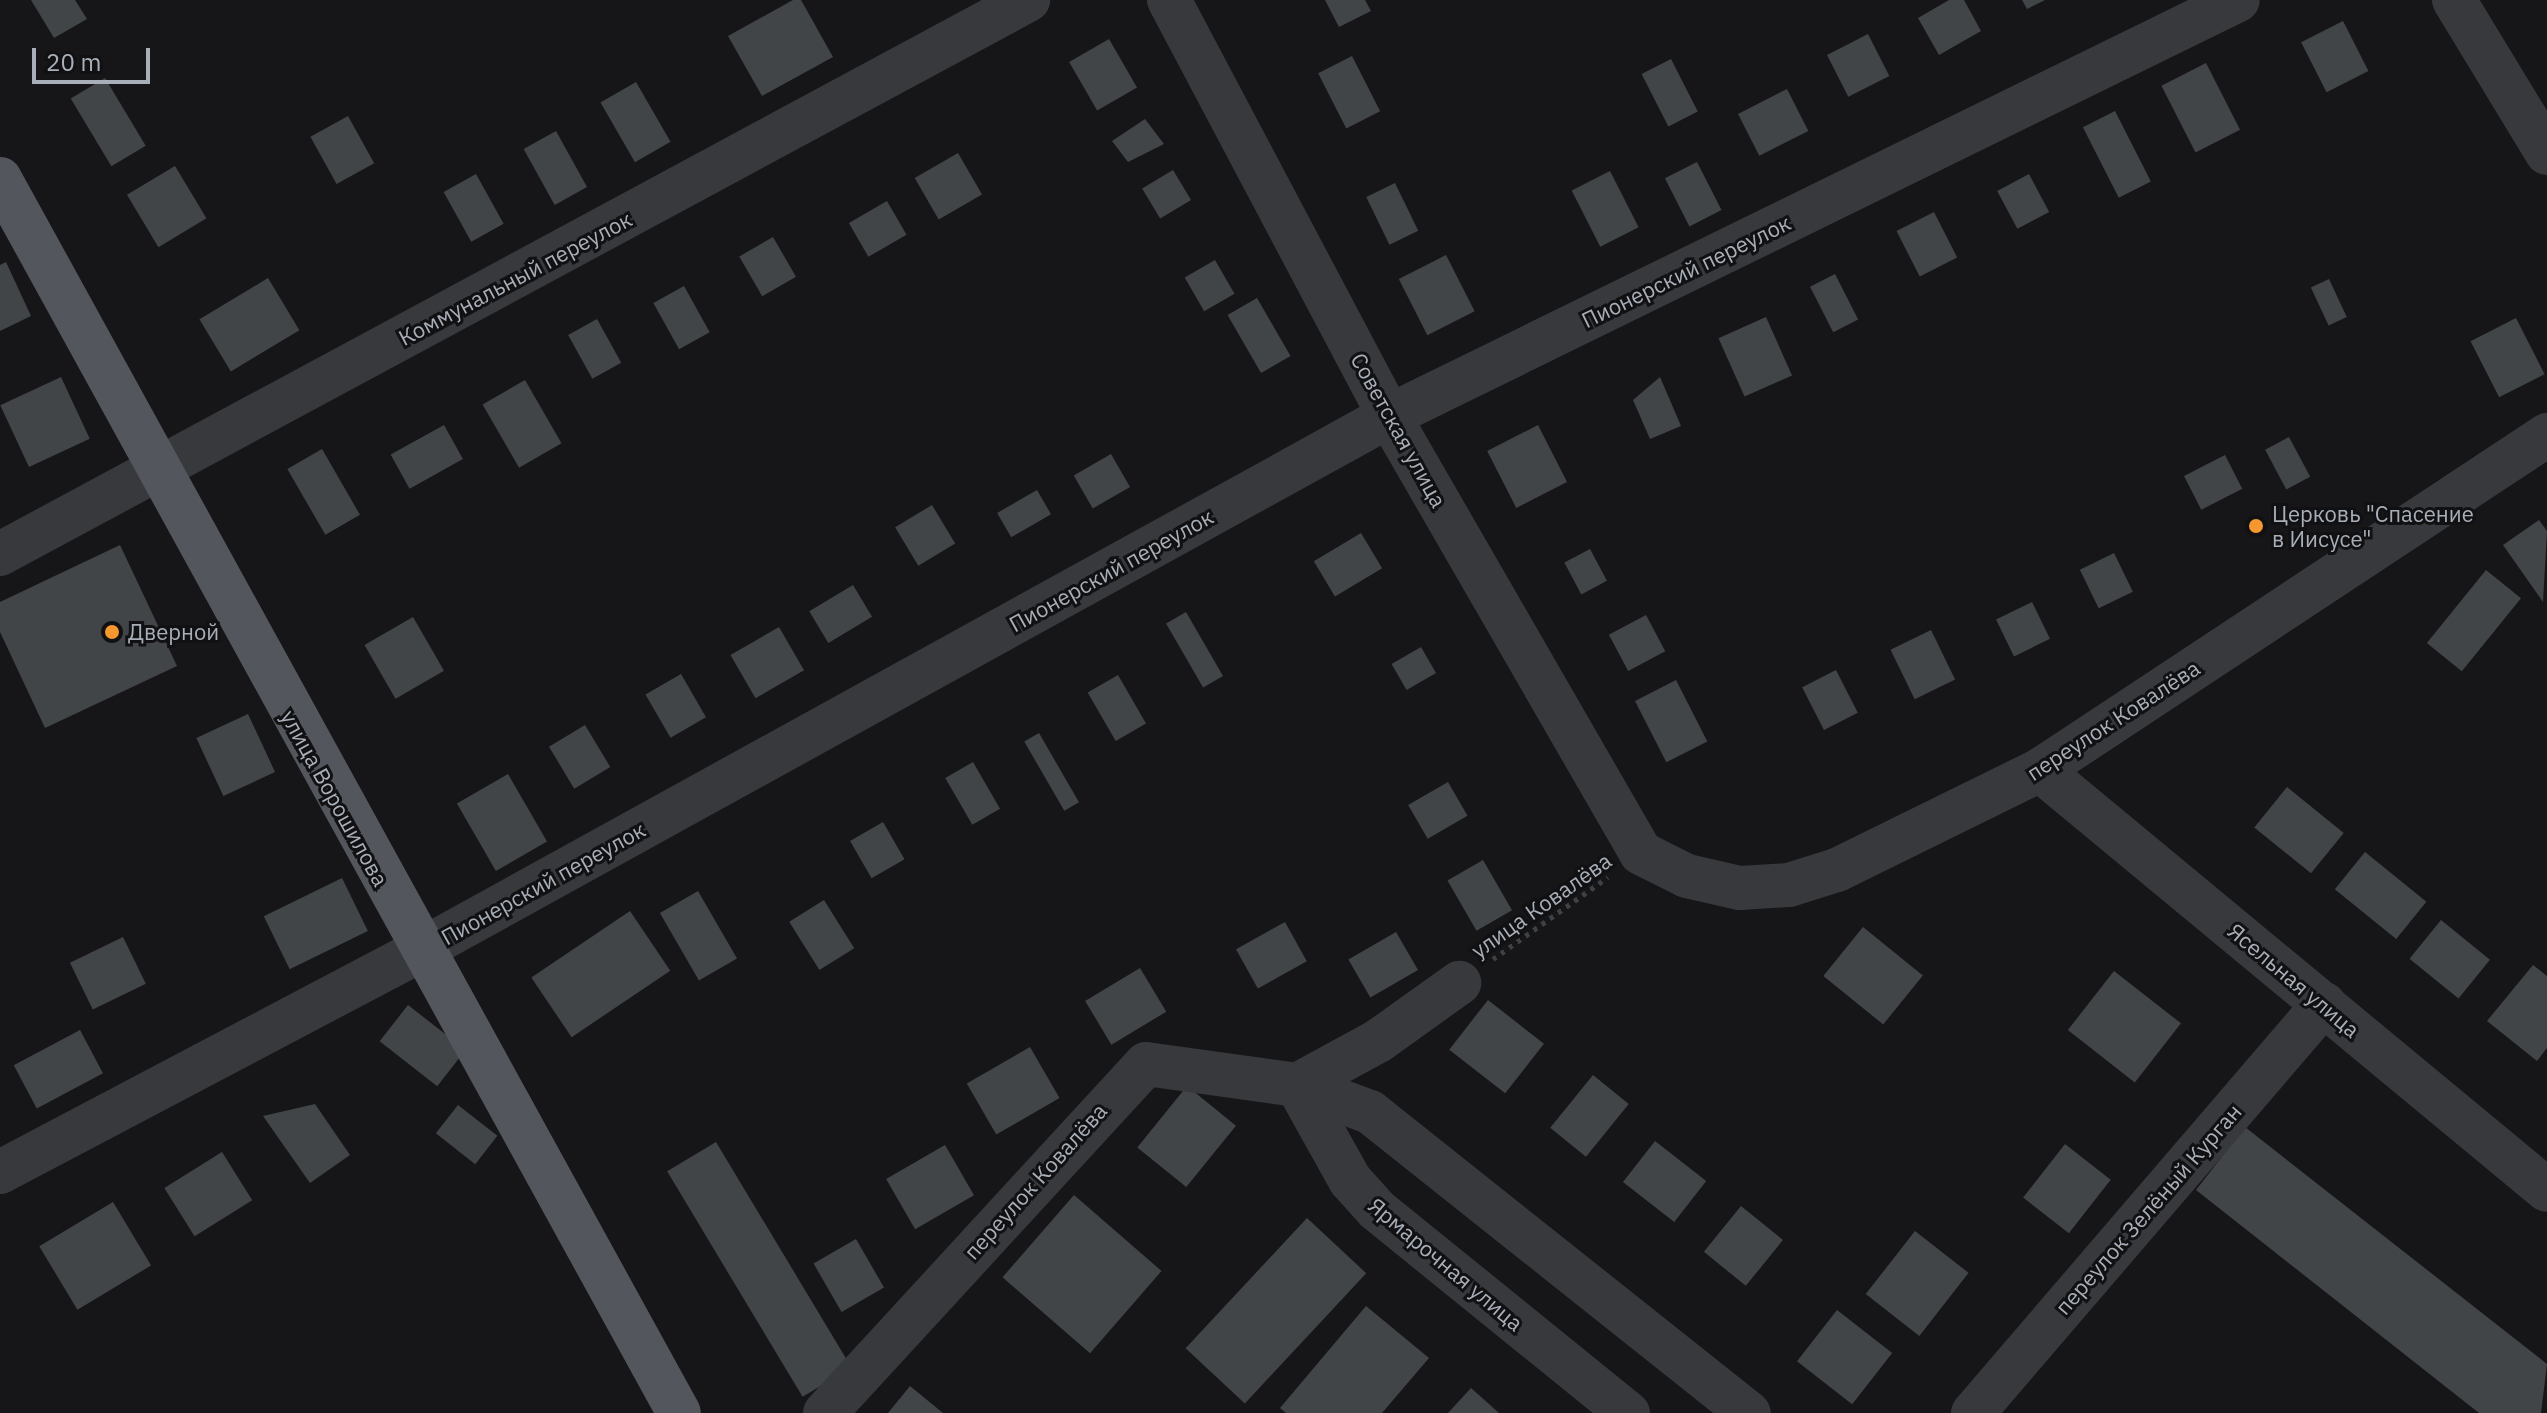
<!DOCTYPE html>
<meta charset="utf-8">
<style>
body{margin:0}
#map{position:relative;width:2547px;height:1413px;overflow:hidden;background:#161618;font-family:"IBM Plex Sans",sans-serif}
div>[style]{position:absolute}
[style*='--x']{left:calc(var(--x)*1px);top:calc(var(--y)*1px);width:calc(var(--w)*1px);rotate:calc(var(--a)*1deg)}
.building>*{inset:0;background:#424548;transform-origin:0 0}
.path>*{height:5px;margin-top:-2.5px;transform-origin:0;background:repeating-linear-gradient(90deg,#3d4044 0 4px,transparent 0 10px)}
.minor>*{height:44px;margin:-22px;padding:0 22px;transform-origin:22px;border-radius:22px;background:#37393d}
.major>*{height:44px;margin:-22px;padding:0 22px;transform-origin:22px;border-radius:22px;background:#53565c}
.dots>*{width:22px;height:22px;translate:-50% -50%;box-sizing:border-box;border:4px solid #111113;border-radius:50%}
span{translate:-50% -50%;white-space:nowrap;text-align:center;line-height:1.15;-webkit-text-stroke:6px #111113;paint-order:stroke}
.street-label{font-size:22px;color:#a8afb8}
.poi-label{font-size:22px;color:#a8afb8}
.left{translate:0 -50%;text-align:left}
.scale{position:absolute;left:32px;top:48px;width:118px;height:36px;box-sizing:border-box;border:4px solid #a8afb8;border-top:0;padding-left:10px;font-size:24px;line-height:28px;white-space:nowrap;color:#a8afb8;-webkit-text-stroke:6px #111113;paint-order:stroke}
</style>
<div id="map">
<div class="building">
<i style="clip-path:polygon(31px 0,75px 0,87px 19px,54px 38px)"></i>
<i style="clip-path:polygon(793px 0,801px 0,833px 57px,762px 96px,728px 36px)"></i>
<i style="clip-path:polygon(1325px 0,1365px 0,1371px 11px,1339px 27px)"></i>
<i style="clip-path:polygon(1949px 0,1964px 0,1981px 31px,1939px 55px,1918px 18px)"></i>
<i style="clip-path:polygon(2022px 0,2045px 0,2027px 9px)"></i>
<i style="left:2343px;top:21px;width:56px;height:47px;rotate:63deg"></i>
<i style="left:1868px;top:34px;width:47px;height:46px;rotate:63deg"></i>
<i style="left:1109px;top:39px;width:56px;height:46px;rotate:60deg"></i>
<i style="left:1352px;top:56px;width:62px;height:38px;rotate:63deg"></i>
<i style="left:1671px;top:59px;width:59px;height:33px;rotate:63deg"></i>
<i style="left:2206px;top:63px;width:75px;height:50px;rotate:63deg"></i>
<i style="left:105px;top:78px;width:79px;height:40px;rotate:59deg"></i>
<i style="left:636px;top:82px;width:69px;height:41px;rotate:60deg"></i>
<i style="left:1787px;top:89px;width:47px;height:55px;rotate:63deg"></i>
<i style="left:2115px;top:111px;width:79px;height:36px;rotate:63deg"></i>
<i style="left:348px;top:116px;width:54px;height:43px;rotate:61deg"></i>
<i style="clip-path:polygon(1145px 119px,1164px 144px,1128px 162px,1112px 141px)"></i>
<i style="left:556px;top:131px;width:64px;height:37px;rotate:61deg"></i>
<i style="left:958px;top:153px;width:48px;height:50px;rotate:60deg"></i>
<i style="left:1697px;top:162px;width:54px;height:36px;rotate:63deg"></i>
<i style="left:175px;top:166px;width:61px;height:56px;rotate:59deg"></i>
<i style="left:1173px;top:170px;width:35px;height:36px;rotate:59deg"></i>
<i style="left:1610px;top:171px;width:63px;height:43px;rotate:63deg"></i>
<i style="left:476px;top:174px;width:57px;height:37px;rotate:61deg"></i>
<i style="left:2029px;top:174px;width:43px;height:36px;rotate:62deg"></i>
<i style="left:1395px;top:183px;width:53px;height:32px;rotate:64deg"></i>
<i style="left:887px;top:201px;width:39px;height:44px;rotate:60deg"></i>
<i style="left:1934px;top:212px;width:51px;height:42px;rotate:63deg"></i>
<i style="left:773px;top:237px;width:46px;height:39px;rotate:60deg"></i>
<i style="left:1446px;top:255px;width:63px;height:53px;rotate:63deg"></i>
<i style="left:1215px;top:260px;width:39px;height:35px;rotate:60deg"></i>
<i style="clip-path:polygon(6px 262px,31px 316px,0 331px,0 265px)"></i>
<i style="left:1835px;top:274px;width:51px;height:28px;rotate:63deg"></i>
<i style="left:268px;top:278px;width:61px;height:80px;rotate:59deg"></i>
<i style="left:2329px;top:279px;width:42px;height:20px;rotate:65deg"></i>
<i style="left:684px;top:286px;width:53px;height:35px;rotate:61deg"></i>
<i style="left:1257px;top:298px;width:67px;height:34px;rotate:60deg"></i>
<i style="left:1766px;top:317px;width:64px;height:52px;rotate:66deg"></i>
<i style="left:2516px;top:318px;width:63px;height:51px;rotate:63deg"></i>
<i style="left:597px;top:319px;width:50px;height:33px;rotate:61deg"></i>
<i style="left:61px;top:377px;width:68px;height:67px;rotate:65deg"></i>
<i style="clip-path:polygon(1660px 377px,1681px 426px,1650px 439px,1633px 400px)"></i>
<i style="left:525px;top:380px;width:73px;height:49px;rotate:60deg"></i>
<i style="left:444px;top:425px;width:39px;height:61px;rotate:61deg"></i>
<i style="left:1538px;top:425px;width:64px;height:57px;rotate:63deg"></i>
<i style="left:2289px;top:437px;width:45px;height:27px;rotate:62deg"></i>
<i style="left:322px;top:449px;width:76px;height:40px;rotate:60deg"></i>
<i style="left:1111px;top:454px;width:38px;height:43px;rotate:60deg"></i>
<i style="left:2225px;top:455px;width:38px;height:46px;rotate:63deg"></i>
<i style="left:1037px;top:490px;width:28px;height:46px;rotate:60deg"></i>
<i style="left:932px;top:505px;width:45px;height:43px;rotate:59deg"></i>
<i style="clip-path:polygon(2539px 520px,2547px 531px,2543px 602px,2503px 545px)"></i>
<i style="left:1361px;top:533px;width:41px;height:55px;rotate:59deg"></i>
<i style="clip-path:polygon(120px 545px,177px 666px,45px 728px,0 632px,0 602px)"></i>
<i style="left:1590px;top:549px;width:36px;height:29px;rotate:62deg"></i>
<i style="left:2114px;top:553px;width:43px;height:38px;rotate:64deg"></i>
<i style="left:2486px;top:570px;width:45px;height:94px;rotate:39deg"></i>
<i style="left:853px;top:585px;width:37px;height:51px;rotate:59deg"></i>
<i style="left:2032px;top:602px;width:41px;height:40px;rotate:64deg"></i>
<i style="left:1186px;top:612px;width:74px;height:23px;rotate:60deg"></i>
<i style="left:1646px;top:615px;width:41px;height:42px;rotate:62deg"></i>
<i style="left:413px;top:617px;width:62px;height:56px;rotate:60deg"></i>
<i style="left:779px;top:627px;width:50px;height:56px;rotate:60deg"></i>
<i style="left:1931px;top:630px;width:55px;height:45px;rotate:64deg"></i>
<i style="left:1421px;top:647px;width:30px;height:34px;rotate:60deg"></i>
<i style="left:1836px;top:670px;width:48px;height:38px;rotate:63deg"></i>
<i style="left:681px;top:674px;width:50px;height:41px;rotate:60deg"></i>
<i style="left:1118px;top:675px;width:56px;height:35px;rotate:60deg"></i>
<i style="left:1676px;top:680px;width:69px;height:46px;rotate:63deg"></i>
<i style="left:248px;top:714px;width:64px;height:57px;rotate:65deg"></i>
<i style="left:585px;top:725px;width:49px;height:42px;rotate:59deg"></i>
<i style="left:1039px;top:733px;width:80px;height:17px;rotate:60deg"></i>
<i style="left:973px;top:762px;width:54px;height:32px;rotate:60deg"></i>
<i style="left:508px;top:774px;width:78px;height:59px;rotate:60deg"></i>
<i style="left:1448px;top:782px;width:39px;height:46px;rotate:60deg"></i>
<i style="left:2287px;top:787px;width:73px;height:52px;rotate:39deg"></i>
<i style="left:883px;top:822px;width:43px;height:38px;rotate:60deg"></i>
<i style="left:2365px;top:852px;width:79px;height:48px;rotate:39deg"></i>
<i style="left:1483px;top:860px;width:58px;height:41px;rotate:60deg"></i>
<i style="left:342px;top:878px;width:59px;height:87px;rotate:64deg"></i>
<i style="left:698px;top:891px;width:78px;height:44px;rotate:60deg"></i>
<i style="left:824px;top:900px;width:57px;height:41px;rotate:58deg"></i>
<i style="left:630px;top:911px;width:72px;height:119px;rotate:56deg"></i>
<i style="left:2441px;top:920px;width:63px;height:50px;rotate:39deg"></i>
<i style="left:1285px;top:922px;width:45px;height:56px;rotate:61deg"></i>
<i style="left:1863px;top:927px;width:77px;height:63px;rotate:39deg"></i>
<i style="left:1396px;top:932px;width:44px;height:55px;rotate:60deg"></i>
<i style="left:123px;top:937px;width:52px;height:59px;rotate:64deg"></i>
<i style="clip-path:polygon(2533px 965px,2547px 976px,2547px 1048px,2537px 1061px,2487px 1021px)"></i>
<i style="left:1140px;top:968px;width:51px;height:64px;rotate:59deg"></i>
<i style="left:2114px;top:971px;width:85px;height:75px;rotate:38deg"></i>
<i style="left:1488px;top:1000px;width:71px;height:63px;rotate:38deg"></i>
<i style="left:408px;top:1005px;width:73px;height:46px;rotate:38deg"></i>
<i style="left:80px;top:1030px;width:49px;height:75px;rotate:62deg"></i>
<i style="left:1030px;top:1047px;width:59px;height:73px;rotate:60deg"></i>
<i style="left:1593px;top:1075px;width:46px;height:68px;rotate:39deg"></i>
<i style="left:1187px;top:1086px;width:63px;height:79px;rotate:39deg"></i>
<i style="clip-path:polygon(315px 1104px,350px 1155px,310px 1183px,263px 1116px)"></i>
<i style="left:458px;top:1105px;width:50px;height:36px;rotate:38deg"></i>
<i style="clip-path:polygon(2245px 1127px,2547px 1364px,2541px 1413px,2479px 1413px,2196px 1190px)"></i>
<i style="left:1655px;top:1141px;width:65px;height:52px;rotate:38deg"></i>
<i style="left:716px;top:1142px;width:263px;height:57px;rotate:59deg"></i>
<i style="left:2065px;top:1144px;width:58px;height:68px;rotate:38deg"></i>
<i style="left:945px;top:1145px;width:58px;height:68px;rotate:60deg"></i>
<i style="left:222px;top:1152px;width:57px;height:68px;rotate:58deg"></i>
<i style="left:1074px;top:1195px;width:116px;height:109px;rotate:41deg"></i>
<i style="left:113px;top:1202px;width:74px;height:86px;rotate:59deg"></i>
<i style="left:1741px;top:1206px;width:54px;height:59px;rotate:39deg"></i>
<i style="left:1307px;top:1218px;width:81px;height:178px;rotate:43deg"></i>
<i style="left:1915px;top:1231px;width:68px;height:80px;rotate:38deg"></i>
<i style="left:856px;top:1239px;width:56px;height:49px;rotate:60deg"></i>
<i style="clip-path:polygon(1366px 1306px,1429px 1358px,1382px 1413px,1286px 1413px,1280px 1408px)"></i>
<i style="left:1837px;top:1310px;width:70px;height:65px;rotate:38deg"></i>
<i style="clip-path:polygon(910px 1386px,943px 1413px,888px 1413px)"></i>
<i style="clip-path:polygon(1471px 1388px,1499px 1413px,1448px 1413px)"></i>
</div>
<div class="path">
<i style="--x:1493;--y:959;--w:141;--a:-35.5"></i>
</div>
<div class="minor">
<i style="--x:1169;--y:0;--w:471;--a:62.1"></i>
<i style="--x:1389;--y:416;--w:504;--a:60.03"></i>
<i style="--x:1641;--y:853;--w:51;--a:26.6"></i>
<i style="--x:1687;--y:876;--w:54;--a:12.8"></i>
<i style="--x:1740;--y:888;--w:49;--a:-3.5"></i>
<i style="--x:1789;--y:885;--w:50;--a:-17.4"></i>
<i style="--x:1837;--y:870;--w:226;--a:-26.2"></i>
<i style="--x:2040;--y:770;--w:608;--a:-33.45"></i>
<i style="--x:2454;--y:0;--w:179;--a:58.7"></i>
<i style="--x:0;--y:554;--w:1168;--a:-28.32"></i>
<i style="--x:2040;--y:770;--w:658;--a:39.64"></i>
<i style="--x:1297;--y:1085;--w:109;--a:60.8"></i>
<i style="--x:1350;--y:1180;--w:40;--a:48"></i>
<i style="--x:1377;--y:1210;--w:323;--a:39"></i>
<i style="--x:1297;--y:1085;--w:92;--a:-28.5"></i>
<i style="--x:1378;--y:1041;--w:100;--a:-35.6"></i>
<i style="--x:0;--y:1172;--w:474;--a:-27.8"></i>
<i style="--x:419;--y:951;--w:1108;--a:-28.88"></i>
<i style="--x:1389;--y:416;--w:945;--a:-26.1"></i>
<i style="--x:825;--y:1413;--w:474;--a:-47.4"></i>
<i style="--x:1146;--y:1064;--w:152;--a:7.9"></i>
<i style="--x:1297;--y:1085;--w:78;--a:20.3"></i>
<i style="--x:1370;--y:1112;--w:484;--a:38.5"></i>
<i style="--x:1973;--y:1413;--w:539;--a:-49.36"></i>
</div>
<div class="major">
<i style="--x:0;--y:179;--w:1408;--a:61.18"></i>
</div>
<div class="dots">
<i style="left:2256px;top:526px;background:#f69730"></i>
<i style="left:112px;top:632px;background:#f69730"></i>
</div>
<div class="street-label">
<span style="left:1686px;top:271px;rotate:-26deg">Пионерский переулок</span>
<span style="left:515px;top:278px;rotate:-28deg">Коммунальный переулок</span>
<span style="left:1399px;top:430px;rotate:61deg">Советская улица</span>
<span style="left:1111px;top:570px;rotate:-29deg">Пионерский переулок</span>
<span style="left:2113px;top:720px;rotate:-33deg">переулок Ковалёва</span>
<span style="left:335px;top:798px;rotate:61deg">улица Ворошилова</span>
<span style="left:543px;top:883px;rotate:-29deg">Пионерский переулок</span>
<span style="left:1541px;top:905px;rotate:-35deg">улица Ковалёва</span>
<span style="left:2294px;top:980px;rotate:40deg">Ясельная улица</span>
<span style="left:1035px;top:1181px;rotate:-48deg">переулок Ковалёва</span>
<span style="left:2148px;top:1209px;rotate:-49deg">переулок Зелёный Курган</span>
<span style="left:1446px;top:1264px;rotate:40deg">Ярмарочная улица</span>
</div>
<div class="poi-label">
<span class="left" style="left:2272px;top:526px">Церковь "Спасение<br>в Иисусе"</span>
<span class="left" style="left:128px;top:632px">Дверной</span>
</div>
<div class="scale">20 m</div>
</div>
